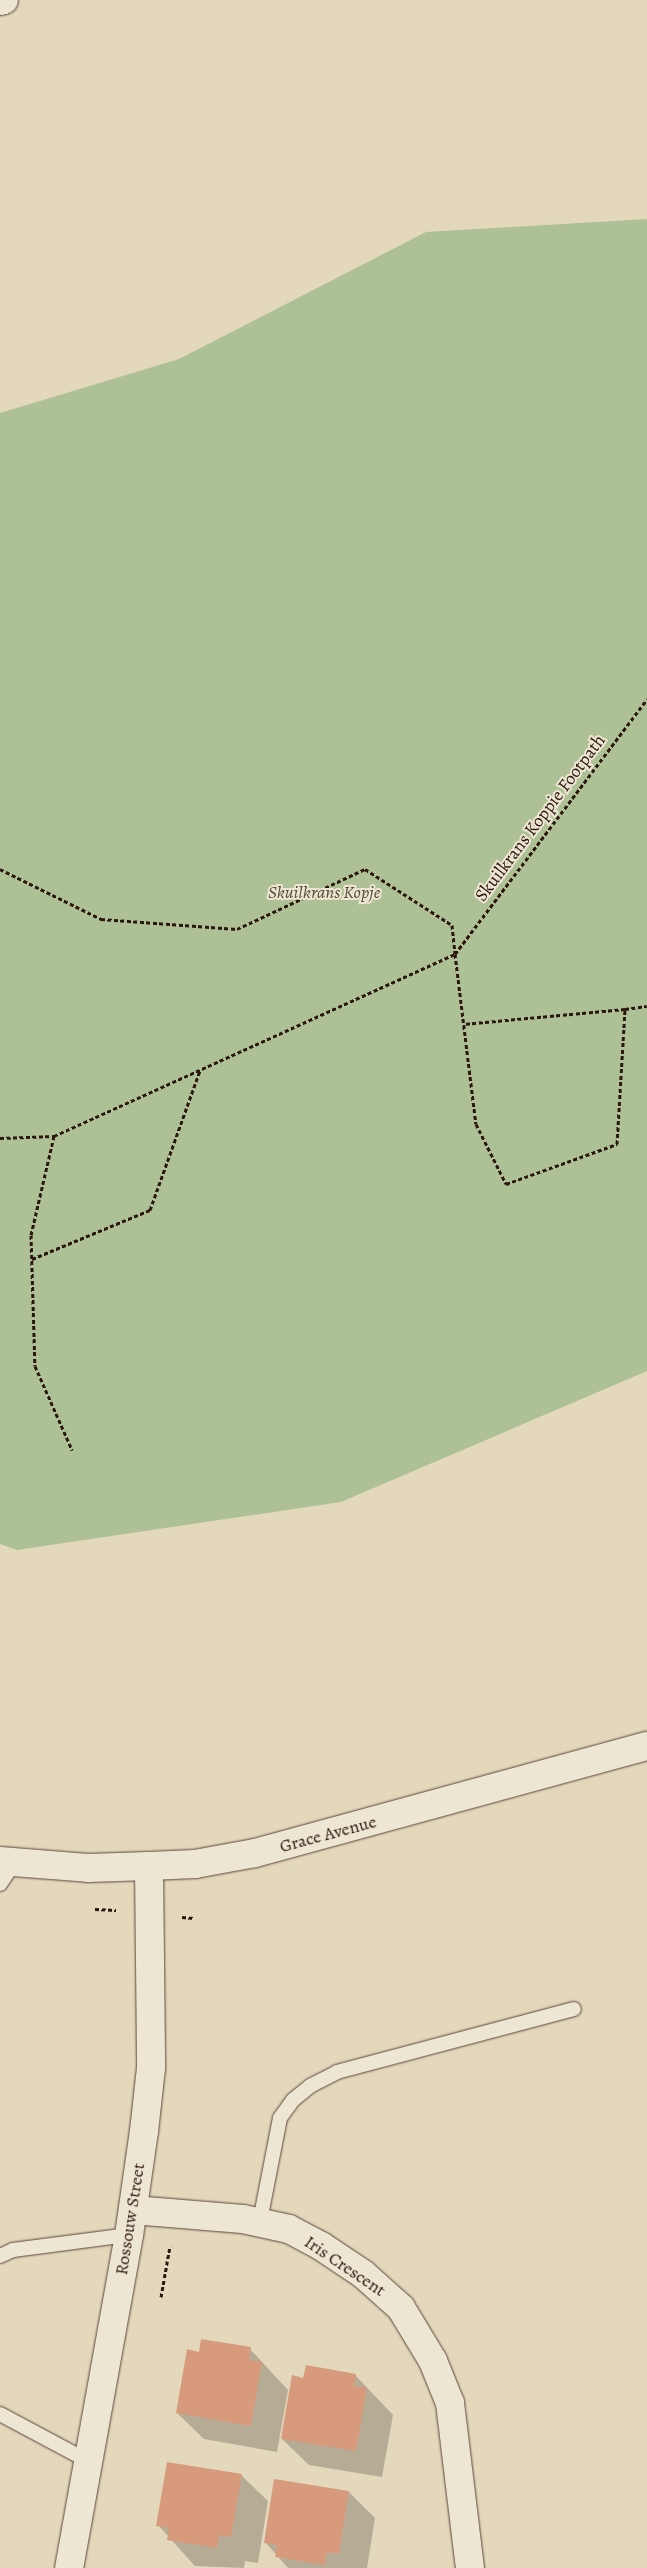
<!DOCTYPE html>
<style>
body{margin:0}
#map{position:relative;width:647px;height:2568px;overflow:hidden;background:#e4d8bc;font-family:Alegreya,serif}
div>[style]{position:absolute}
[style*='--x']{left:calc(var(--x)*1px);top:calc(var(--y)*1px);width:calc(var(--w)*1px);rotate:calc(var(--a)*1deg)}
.green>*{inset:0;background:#aec096}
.shadow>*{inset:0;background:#0003}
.building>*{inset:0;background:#d79a7d}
.path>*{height:3px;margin-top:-1.5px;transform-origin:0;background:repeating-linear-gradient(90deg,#2c160e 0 4px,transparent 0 6.5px)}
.roads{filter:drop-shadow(0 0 1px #5a463a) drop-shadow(0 0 1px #5a463a)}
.service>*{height:14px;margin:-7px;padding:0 7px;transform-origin:7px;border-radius:7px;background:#ede6d3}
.minor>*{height:28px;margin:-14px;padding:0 14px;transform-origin:14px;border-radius:14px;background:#ede6d3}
.tertiary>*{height:28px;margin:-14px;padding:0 14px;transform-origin:14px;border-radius:14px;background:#ede6d3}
span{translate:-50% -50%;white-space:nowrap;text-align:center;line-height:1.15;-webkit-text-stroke:4px #ede6d3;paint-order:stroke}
.street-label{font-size:18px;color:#2c160e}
.park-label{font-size:18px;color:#534937;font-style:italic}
</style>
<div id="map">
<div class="green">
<i style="clip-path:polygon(647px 219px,647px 1371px,341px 1502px,17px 1550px,0 1544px,0 413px,179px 359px,426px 232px)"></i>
</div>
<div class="shadow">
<i style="clip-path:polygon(250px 2349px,288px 2390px,277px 2452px,204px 2439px,177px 2413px,200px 2353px)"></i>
<i style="clip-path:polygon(355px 2375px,393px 2415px,382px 2477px,309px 2465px,282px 2439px,304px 2379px)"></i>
<i style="clip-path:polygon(241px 2475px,268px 2501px,258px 2563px,245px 2561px,244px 2568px,195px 2566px,158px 2525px)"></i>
<i style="clip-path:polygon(349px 2492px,375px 2518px,367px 2568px,288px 2568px,265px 2542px)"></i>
</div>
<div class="building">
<i style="clip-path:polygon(201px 2339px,251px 2347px,249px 2360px,262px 2362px,251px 2426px,176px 2413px,187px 2349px,199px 2352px)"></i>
<i style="clip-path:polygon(306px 2365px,356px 2374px,354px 2386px,367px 2388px,356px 2451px,281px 2439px,292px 2375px,303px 2378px)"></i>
<i style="clip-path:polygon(167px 2462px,242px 2474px,231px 2537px,219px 2535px,217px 2548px,167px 2540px,169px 2528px,156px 2526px)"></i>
<i style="clip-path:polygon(274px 2479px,349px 2491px,339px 2554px,327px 2552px,325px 2565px,275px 2557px,277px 2545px,264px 2543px)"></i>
</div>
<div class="path">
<i style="--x:0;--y:869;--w:113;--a:26.3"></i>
<i style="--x:101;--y:919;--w:136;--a:4.2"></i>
<i style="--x:237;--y:929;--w:141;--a:-25.1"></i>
<i style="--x:365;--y:869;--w:103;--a:32.8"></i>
<i style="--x:452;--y:925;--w:29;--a:84"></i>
<i style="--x:455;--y:954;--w:171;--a:83"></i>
<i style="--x:476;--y:1124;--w:67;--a:63.4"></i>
<i style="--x:506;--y:1184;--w:118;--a:-19.8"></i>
<i style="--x:617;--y:1144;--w:135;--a:-86.6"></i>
<i style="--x:625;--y:1009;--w:162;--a:174.7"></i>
<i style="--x:625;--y:1009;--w:22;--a:-8"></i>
<i style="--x:54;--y:1136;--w:102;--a:103.1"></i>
<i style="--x:31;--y:1235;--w:131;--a:88.3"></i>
<i style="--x:35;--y:1366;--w:92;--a:66.2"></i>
<i style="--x:0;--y:1138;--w:54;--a:-2.1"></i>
<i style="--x:54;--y:1136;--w:440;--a:-24.4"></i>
<i style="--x:455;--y:954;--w:319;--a:-53"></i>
<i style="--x:32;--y:1259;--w:128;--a:-22.6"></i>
<i style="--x:150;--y:1210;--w:149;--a:-70.3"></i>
<i style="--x:95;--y:1909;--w:21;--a:3"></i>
<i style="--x:182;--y:1917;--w:12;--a:5"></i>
<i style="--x:161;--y:2297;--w:52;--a:-80"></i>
</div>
<div class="roads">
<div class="service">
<i style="--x:0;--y:1884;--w:27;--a:-56"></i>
<i style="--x:260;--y:2221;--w:105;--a:-79"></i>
<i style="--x:280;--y:2118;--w:22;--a:-54"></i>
<i style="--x:293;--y:2100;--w:22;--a:-39"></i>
<i style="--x:310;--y:2086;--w:30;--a:-27"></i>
<i style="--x:337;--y:2072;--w:245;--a:-14.9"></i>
<i style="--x:0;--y:2256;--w:14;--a:-25"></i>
<i style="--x:13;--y:2250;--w:117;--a:-7.4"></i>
<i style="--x:0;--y:2414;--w:100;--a:28.1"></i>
</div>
<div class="minor">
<i style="--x:0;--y:1;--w:4;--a:-14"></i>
<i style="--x:149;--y:1866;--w:46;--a:-2.5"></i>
<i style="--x:195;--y:1864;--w:61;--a:-10.4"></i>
<i style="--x:255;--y:1853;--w:406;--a:-15.3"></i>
<i style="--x:133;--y:2210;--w:110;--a:4.7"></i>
<i style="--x:243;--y:2219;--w:47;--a:12.3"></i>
<i style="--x:289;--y:2229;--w:36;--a:28"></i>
<i style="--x:321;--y:2246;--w:50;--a:33.7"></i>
<i style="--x:363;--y:2274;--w:51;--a:41.8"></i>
<i style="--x:401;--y:2308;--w:62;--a:58.9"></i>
<i style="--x:433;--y:2361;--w:45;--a:68"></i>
<i style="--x:450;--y:2403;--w:166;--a:83.1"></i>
</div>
<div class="tertiary">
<i style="--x:0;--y:1861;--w:88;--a:4.5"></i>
<i style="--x:88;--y:1868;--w:61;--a:-1.9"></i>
<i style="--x:149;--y:1866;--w:202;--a:89.4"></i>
<i style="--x:151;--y:2068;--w:63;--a:96.3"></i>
<i style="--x:144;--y:2131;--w:105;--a:98.2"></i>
<i style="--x:129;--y:2235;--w:338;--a:100.2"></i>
</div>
</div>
<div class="street-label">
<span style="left:540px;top:818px;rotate:-53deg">Skuilkrans Koppie Footpath</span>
<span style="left:328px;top:1834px;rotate:-15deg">Grace Avenue</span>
<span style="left:130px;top:2219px;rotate:-81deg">Rossouw Street</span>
<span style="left:345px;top:2266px;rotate:34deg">Iris Crescent</span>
</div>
<div class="park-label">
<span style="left:324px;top:892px">Skuilkrans Kopje</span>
</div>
</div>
